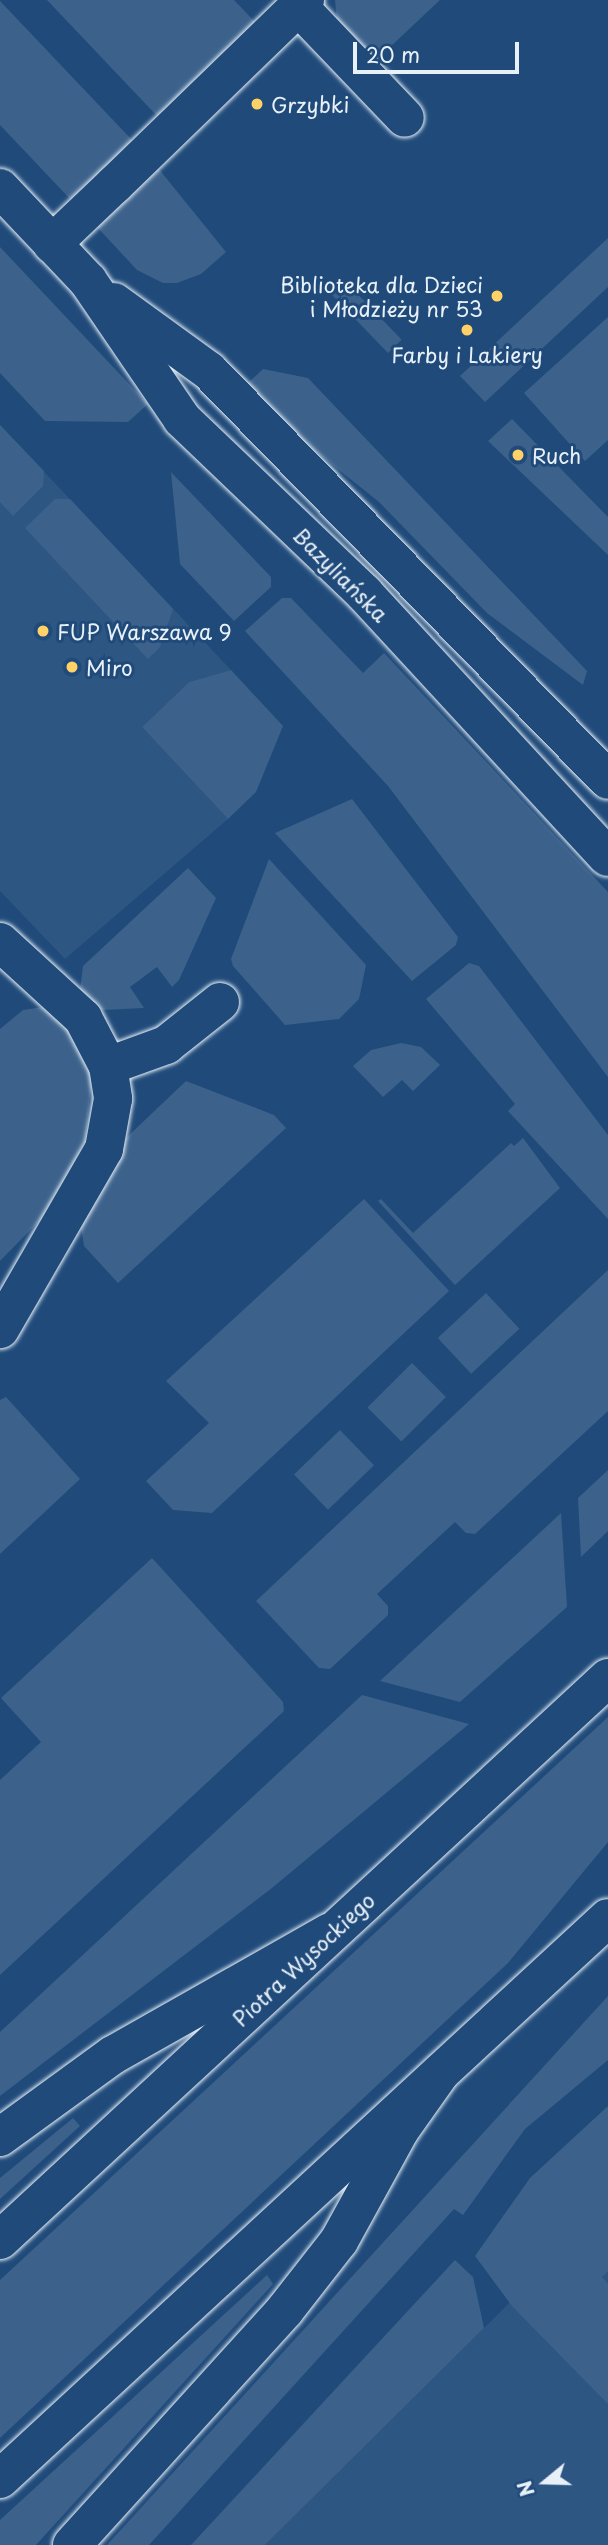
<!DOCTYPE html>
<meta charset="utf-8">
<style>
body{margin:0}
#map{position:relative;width:608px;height:2545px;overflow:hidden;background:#1f4a7a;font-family:"Playpen Sans",sans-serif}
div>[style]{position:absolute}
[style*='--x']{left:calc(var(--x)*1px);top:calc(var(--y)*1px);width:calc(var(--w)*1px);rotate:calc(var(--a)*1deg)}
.built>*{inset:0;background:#2e5683}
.green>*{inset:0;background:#3c628c;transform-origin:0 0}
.roads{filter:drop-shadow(0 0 2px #e8f1f8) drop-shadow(0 0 2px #e8f1f8)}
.pedestrian>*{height:38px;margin:-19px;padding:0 19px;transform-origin:19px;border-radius:19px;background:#1f4a7a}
.minor>*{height:38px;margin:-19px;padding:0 19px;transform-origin:19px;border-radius:19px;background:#1f4a7a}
.secondary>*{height:38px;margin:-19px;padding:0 19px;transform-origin:19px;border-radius:19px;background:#1f4a7a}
.primary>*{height:38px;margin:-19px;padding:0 19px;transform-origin:19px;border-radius:19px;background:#1f4a7a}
.dots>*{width:19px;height:19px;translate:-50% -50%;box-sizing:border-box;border:4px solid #1f4a7a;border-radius:50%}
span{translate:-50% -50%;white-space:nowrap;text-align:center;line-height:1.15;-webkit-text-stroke:6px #1f4a7a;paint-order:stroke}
.poi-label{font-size:21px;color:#e8f1f8}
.left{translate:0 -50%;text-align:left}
.right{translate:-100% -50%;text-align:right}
.street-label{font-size:21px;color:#e8f1f8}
.north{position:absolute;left:510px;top:2447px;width:70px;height:70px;-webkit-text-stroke:5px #1f4a7a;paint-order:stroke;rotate:251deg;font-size:19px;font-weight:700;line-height:28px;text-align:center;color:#e8f1f8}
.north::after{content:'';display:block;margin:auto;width:24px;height:32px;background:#e8f1f8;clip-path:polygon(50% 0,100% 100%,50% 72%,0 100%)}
.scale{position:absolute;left:353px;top:42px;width:166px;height:32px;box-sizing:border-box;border:4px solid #e8f1f8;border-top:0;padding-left:9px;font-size:21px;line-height:24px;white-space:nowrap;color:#e8f1f8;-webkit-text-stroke:5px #1f4a7a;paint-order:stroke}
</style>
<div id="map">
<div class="built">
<i style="clip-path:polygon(0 425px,231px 670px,189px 682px,142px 727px,228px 819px,65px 959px,0 891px)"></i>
<i style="clip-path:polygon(608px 2205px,608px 2545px,265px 2545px,484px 2328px)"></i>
</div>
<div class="green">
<i style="clip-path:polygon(47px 0,234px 0,256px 23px,158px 117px)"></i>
<i style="clip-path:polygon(335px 0,440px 0,372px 64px,337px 20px)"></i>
<i style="clip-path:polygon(0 1px,133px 141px,71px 200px,0 125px)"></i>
<i style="clip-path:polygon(158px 168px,226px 252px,201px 274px,177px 283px,163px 283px,137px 270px,97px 227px)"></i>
<i style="clip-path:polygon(608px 238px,608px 287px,485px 402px,460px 376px)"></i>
<i style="clip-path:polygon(0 247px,148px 404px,128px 422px,45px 421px,0 373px)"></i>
<i style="left:344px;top:280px;width:83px;height:19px;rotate:46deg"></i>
<i style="clip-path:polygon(608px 317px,608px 440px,585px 461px,524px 393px)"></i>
<i style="clip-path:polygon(263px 369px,308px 378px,587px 671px,583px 685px,487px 613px,379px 502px,293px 433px,246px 385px)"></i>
<i style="clip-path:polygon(512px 419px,608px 517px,608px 555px,488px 441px)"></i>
<i style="clip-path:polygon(0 425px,44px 471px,43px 486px,13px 516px,0 502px)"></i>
<i style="clip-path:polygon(171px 472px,271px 577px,271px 587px,234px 621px,180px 564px)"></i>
<i style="clip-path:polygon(55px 499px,70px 499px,173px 609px,160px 647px,148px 659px,25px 528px)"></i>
<i style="clip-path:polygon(282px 598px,291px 598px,363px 673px,384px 653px,608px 892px,608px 1077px,388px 786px,245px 631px)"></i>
<i style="clip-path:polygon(231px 670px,283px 726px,256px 792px,228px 819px,142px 727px,189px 682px)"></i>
<i style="clip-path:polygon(352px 799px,458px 937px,456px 945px,412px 981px,275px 833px)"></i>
<i style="clip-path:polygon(269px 859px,366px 965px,359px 999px,339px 1019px,285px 1025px,233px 966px,231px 959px)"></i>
<i style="clip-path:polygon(188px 868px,216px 898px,179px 980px,172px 987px,157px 967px,130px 987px,144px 1008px,102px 1010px,80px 990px,83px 966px)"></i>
<i style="clip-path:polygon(469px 963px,479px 966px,608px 1135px,608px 1219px,508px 1111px,515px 1104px,426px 999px)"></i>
<i style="clip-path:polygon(43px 1007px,73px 1032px,92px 1077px,85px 1141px,47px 1213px,0 1261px,0 1029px,23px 1010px)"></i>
<i style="clip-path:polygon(401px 1043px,421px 1047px,440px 1065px,413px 1091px,402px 1080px,383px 1097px,353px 1066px,371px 1050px)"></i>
<i style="clip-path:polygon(186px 1081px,274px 1115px,286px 1128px,118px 1283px,84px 1246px,80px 1221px,126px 1138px)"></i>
<i style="clip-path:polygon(523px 1138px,560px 1188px,455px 1285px,378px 1201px,381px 1199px,413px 1233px,511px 1143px,514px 1146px)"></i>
<i style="clip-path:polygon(364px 1199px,449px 1291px,212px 1513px,173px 1510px,146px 1481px,209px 1423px,166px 1381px)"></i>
<i style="clip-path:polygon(608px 1270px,608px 1411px,475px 1534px,466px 1533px,455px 1522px,377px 1594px,388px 1606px,388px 1615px,330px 1669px,319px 1668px,256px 1601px)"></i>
<i style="left:486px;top:1293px;width:49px;height:66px;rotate:47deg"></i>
<i style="left:412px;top:1363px;width:48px;height:63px;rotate:45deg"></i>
<i style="clip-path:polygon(6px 1397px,80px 1479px,0 1554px,0 1400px)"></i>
<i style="left:340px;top:1430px;width:49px;height:64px;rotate:46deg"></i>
<i style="clip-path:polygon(608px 1470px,608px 1531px,581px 1557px,578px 1498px)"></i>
<i style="clip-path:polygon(561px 1513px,567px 1607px,460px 1702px,380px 1681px)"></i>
<i style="clip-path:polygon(152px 1558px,283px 1702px,284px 1711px,0 1975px,0 1780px,41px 1742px,1px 1698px)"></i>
<i style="clip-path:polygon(362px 1695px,469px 1724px,272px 1888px,0 2096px,0 2032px)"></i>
<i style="clip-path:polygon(608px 1717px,608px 1842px,508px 1963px,0 2438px,0 2280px)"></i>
<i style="clip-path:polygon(608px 1996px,608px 2060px,525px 2129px,463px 2215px,454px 2209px,149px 2545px,107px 2545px)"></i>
<i style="clip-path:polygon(608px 2106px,608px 2271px,602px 2277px,608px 2284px,608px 2404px,512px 2306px,475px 2256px,530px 2178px)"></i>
<i style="clip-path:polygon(73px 2118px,80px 2126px,0 2199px,0 2178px)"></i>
<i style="clip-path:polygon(455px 2260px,473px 2277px,484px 2328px,265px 2545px,191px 2545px)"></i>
<i style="clip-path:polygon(267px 2275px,273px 2284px,36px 2545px,0 2545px,0 2520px)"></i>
</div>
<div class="roads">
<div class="pedestrian">
<i style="--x:52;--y:244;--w:86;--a:-43.6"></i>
</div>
<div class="minor">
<i style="--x:299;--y:7;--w:153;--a:46.3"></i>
<i style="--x:114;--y:185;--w:266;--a:-44.1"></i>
<i style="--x:0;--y:942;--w:113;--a:42.5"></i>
<i style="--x:83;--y:1018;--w:54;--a:62.5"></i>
<i style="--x:108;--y:1066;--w:33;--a:81"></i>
<i style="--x:113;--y:1099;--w:51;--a:100.2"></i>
<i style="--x:104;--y:1149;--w:208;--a:120"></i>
<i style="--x:108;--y:1066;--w:62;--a:-19.9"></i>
<i style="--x:166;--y:1045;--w:69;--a:-38.5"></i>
</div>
<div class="secondary">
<i style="--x:0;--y:188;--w:128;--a:46.6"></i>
<i style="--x:88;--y:281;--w:167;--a:55.7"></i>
<i style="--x:182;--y:419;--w:252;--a:43.7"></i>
<i style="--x:364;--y:593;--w:359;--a:47.3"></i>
<i style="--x:114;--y:302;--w:117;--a:36"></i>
<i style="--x:209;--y:371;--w:571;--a:45.71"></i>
<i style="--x:0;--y:2240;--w:828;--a:-42.75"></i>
<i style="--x:0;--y:2479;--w:827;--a:-42.7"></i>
</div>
<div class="primary">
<i style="--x:0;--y:2137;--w:140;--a:-36"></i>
<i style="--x:113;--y:2055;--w:249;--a:-29.5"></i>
<i style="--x:72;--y:2545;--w:317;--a:-47.8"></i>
<i style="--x:285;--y:2310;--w:88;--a:-52"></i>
<i style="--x:339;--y:2241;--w:127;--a:-61.2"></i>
<i style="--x:400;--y:2130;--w:71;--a:-54.7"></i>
</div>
</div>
<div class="dots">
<i style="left:257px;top:104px;background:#ffd166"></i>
<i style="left:497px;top:296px;background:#ffd166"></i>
<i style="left:467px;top:330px;background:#ffd166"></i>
<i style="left:518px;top:455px;background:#ffd166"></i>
<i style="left:43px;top:631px;background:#ffd166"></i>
<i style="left:72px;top:667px;background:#ffd166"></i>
</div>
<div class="poi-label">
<span class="left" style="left:271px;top:104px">Grzybki</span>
<span class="right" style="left:483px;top:296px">Biblioteka dla Dzieci<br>i Młodzieży nr 53</span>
<span style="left:467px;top:354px">Farby i Lakiery</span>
<span class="left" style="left:532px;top:455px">Ruch</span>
<span class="left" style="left:57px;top:631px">FUP Warszawa 9</span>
<span class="left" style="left:86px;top:667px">Miro</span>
</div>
<div class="street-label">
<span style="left:341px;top:574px;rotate:45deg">Bazyliańska</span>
<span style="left:303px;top:1959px;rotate:-43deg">Piotra Wysockiego</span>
</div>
<div class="north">N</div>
<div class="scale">20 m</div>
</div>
